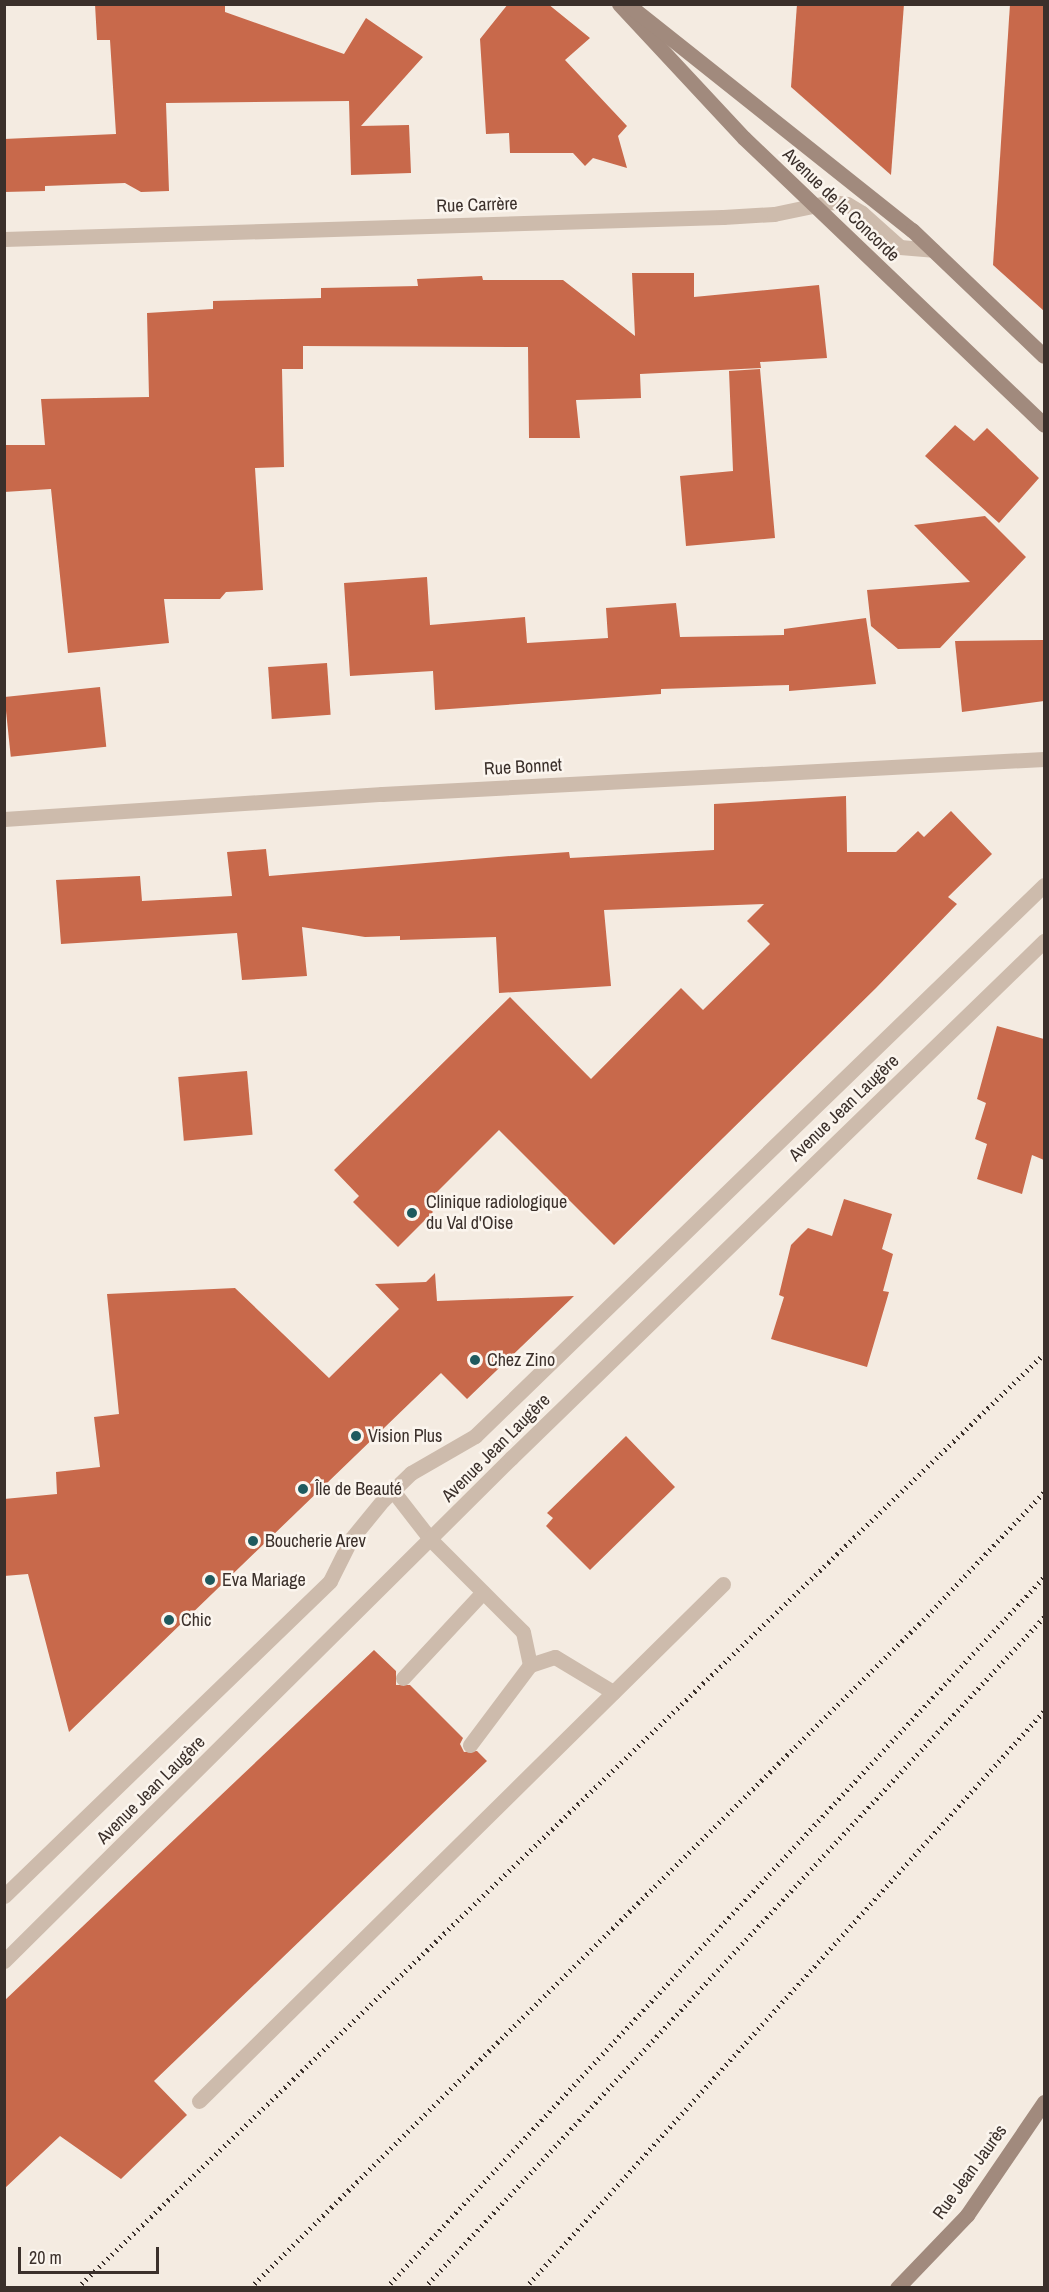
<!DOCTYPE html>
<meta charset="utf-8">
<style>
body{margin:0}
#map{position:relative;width:1049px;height:2292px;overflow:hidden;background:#f4ebe1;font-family:"Archivo Narrow",sans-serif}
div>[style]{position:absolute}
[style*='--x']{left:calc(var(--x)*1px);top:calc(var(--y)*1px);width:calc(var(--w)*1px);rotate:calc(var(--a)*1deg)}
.building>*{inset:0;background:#c8694b;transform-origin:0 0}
.lane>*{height:15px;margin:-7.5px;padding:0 7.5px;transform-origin:7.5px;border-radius:7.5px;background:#cdbbac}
.street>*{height:15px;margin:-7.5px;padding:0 7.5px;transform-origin:7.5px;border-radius:7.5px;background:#cdbbac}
.secondary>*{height:15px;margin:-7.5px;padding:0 7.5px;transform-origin:7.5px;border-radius:7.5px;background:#a18a7d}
.rail>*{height:4.5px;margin-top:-2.25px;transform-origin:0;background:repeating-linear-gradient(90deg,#3b302b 0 1.5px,transparent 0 6px)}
.dots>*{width:16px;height:16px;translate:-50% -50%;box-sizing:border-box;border:3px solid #fbf5ee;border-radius:50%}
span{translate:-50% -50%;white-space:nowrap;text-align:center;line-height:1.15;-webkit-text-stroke:5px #fbf5ee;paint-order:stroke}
.street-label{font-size:18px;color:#3b302b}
.poi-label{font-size:18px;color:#3b302b}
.left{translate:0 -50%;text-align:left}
.frame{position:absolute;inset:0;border:6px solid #3b302b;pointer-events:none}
.scale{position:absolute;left:18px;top:2247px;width:141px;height:27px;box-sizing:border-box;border:3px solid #3b302b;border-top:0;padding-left:8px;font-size:18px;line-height:21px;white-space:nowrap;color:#3b302b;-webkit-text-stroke:4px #fbf5ee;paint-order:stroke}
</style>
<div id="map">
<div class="building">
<i style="clip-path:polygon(95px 4px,225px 4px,225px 12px,344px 54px,366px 18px,423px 57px,361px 126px,409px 125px,411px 173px,351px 175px,349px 101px,166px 103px,169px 191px,141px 192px,125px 183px,45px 186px,45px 191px,4px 192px,4px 139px,116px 134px,110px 40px,97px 40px)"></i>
<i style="clip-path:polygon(508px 4px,548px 4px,590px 38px,565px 60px,627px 126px,618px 136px,627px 168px,593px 158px,585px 166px,573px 153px,510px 153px,509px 133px,486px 134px,480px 39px)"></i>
<i style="clip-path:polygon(797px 4px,904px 4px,891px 175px,791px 87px)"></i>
<i style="clip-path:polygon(1010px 4px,1044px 4px,1044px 311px,993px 265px)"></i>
<i style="clip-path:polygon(632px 273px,694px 273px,694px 297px,819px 285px,827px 358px,760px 362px,761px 368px,640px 374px,641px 398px,576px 400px,580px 438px,529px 438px,528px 347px,303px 346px,303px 369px,282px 369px,284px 467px,255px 468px,263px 590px,226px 592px,220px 599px,164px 599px,169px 643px,68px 653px,51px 489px,4px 492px,4px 445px,45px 445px,41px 399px,149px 397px,147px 313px,213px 309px,213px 301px,321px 298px,321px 288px,418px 286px,417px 279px,482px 276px,483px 280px,563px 280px,635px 336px)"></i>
<i style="clip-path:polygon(760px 369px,775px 538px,686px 546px,680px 476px,733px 471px,729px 371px)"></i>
<i style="clip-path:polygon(955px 425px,974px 441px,987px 428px,1039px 478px,999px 523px,925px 456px)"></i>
<i style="clip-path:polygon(985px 516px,1026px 557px,940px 648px,898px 649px,871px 626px,867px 590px,970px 582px,914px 525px)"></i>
<i style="clip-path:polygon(427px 577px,430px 625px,525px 617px,527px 643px,608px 638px,606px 608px,676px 603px,680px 637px,784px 635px,784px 629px,866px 618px,876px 684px,789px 691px,789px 685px,661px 689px,661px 694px,435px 710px,433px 671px,350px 676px,344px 583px)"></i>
<i style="clip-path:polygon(1044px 640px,1044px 701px,962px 712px,955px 641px)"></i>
<i style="left:327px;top:663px;width:52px;height:59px;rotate:86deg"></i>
<i style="left:100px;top:687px;width:60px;height:96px;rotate:84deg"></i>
<i style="clip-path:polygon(846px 796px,847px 852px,896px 852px,918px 831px,924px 837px,951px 811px,992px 854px,948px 897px,957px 904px,876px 988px,614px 1245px,499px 1130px,425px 1204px,433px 1212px,398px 1247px,353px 1202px,359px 1196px,334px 1170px,510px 997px,591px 1079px,681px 988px,703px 1010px,770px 944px,747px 921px,764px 904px,604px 910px,611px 986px,499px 993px,496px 937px,400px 940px,400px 936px,365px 937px,302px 927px,307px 976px,242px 980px,237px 933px,61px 944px,56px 880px,140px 876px,142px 901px,232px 896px,227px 852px,266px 849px,269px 876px,511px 856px,569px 852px,570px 858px,714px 850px,714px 804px)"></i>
<i style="clip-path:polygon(997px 1026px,1044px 1039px,1044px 1160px,1032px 1155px,1022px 1194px,977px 1179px,987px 1144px,975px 1139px,986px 1103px,977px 1099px)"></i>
<i style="left:247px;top:1071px;width:64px;height:69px;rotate:85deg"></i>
<i style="clip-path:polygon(844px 1199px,892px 1214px,882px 1249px,893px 1254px,883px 1291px,889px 1292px,867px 1367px,771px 1339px,784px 1297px,779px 1295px,791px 1245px,808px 1228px,832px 1236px)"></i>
<i style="clip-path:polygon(435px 1273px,437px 1301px,574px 1296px,467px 1399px,441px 1373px,69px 1732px,28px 1574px,4px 1576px,4px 1499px,57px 1494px,56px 1472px,100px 1467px,94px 1417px,119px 1414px,107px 1294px,235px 1288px,329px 1378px,399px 1309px,375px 1284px,426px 1282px)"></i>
<i style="clip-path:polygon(626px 1436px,675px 1487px,590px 1570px,546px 1526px,553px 1518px,547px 1513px)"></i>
<i style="clip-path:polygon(374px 1650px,396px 1671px,396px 1685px,410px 1685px,463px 1738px,460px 1744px,464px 1752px,477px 1751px,487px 1761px,154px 2081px,187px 2115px,121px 2179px,60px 2136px,4px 2189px,4px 2001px)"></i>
</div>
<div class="lane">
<i style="--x:393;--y:1491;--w:62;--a:52.2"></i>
<i style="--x:431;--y:1540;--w:130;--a:45"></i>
<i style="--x:523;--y:1632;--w:34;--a:78"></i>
<i style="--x:530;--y:1665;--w:100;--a:126.9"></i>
<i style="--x:530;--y:1665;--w:26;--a:-18"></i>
<i style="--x:555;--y:1657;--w:68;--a:31.1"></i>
<i style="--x:403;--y:1678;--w:117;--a:-47.1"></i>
<i style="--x:199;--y:2101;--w:736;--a:-44.61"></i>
</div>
<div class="street">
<i style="--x:4;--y:239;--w:719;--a:-1.75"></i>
<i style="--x:723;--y:217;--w:51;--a:-3.4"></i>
<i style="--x:774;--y:214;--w:58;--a:-11.9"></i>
<i style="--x:831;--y:202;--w:16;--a:7"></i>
<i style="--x:847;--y:204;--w:17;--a:31"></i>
<i style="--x:862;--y:213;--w:51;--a:41.8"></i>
<i style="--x:900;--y:247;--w:33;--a:5"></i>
<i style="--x:4;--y:819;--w:379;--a:-3.8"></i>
<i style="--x:382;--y:794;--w:663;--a:-3.03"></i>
<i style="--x:4;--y:1896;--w:453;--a:-44"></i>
<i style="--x:330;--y:1581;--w:47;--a:-63.4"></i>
<i style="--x:351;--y:1539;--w:50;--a:-50.6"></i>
<i style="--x:383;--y:1500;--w:39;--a:-44"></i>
<i style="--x:411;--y:1473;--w:74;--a:-30"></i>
<i style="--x:475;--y:1436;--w:792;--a:-44.08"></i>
<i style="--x:4;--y:1961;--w:714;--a:-44.77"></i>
<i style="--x:511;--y:1458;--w:743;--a:-44.13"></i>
</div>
<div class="secondary">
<i style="--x:619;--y:4;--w:183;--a:47"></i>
<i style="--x:744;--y:138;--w:415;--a:43.7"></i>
<i style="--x:630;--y:6;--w:360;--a:38.5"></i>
<i style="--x:912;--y:230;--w:182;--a:43.7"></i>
<i style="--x:897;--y:2288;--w:101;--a:-46.2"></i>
<i style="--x:967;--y:2215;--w:137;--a:-55.7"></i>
</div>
<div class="rail">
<i style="--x:77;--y:2288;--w:1344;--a:-44.01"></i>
<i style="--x:250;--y:2288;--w:948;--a:-44.79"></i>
<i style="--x:923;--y:1620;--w:176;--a:-46.6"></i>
<i style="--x:386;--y:2288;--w:969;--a:-47.22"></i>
<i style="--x:424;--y:2288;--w:914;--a:-47.26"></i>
<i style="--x:525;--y:2288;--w:776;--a:-48.03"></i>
</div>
<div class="dots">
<i style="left:412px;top:1213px;background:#1f5a5e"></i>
<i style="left:475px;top:1360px;background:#1f5a5e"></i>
<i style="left:356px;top:1436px;background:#1f5a5e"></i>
<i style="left:303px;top:1489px;background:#1f5a5e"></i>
<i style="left:253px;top:1541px;background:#1f5a5e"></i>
<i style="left:210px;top:1580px;background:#1f5a5e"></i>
<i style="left:169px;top:1620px;background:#1f5a5e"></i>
</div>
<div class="street-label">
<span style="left:477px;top:205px;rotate:-2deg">Rue Carrère</span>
<span style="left:841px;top:205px;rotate:44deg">Avenue de la Concorde</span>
<span style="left:523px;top:767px;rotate:-3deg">Rue Bonnet</span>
<span style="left:844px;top:1108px;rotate:-44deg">Avenue Jean Laugère</span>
<span style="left:496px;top:1448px;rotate:-45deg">Avenue Jean Laugère</span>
<span style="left:151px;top:1790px;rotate:-45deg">Avenue Jean Laugère</span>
<span style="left:970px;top:2172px;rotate:-54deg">Rue Jean Jaurès</span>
</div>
<div class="poi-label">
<span class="left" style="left:426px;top:1213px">Clinique radiologique<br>du Val d'Oise</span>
<span class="left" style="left:487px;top:1360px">Chez Zino</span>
<span class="left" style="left:368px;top:1436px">Vision Plus</span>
<span class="left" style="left:315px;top:1489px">Île de Beauté</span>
<span class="left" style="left:265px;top:1541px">Boucherie Arev</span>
<span class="left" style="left:222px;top:1580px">Eva Mariage</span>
<span class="left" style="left:181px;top:1620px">Chic</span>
</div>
<div class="frame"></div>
<div class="scale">20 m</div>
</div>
